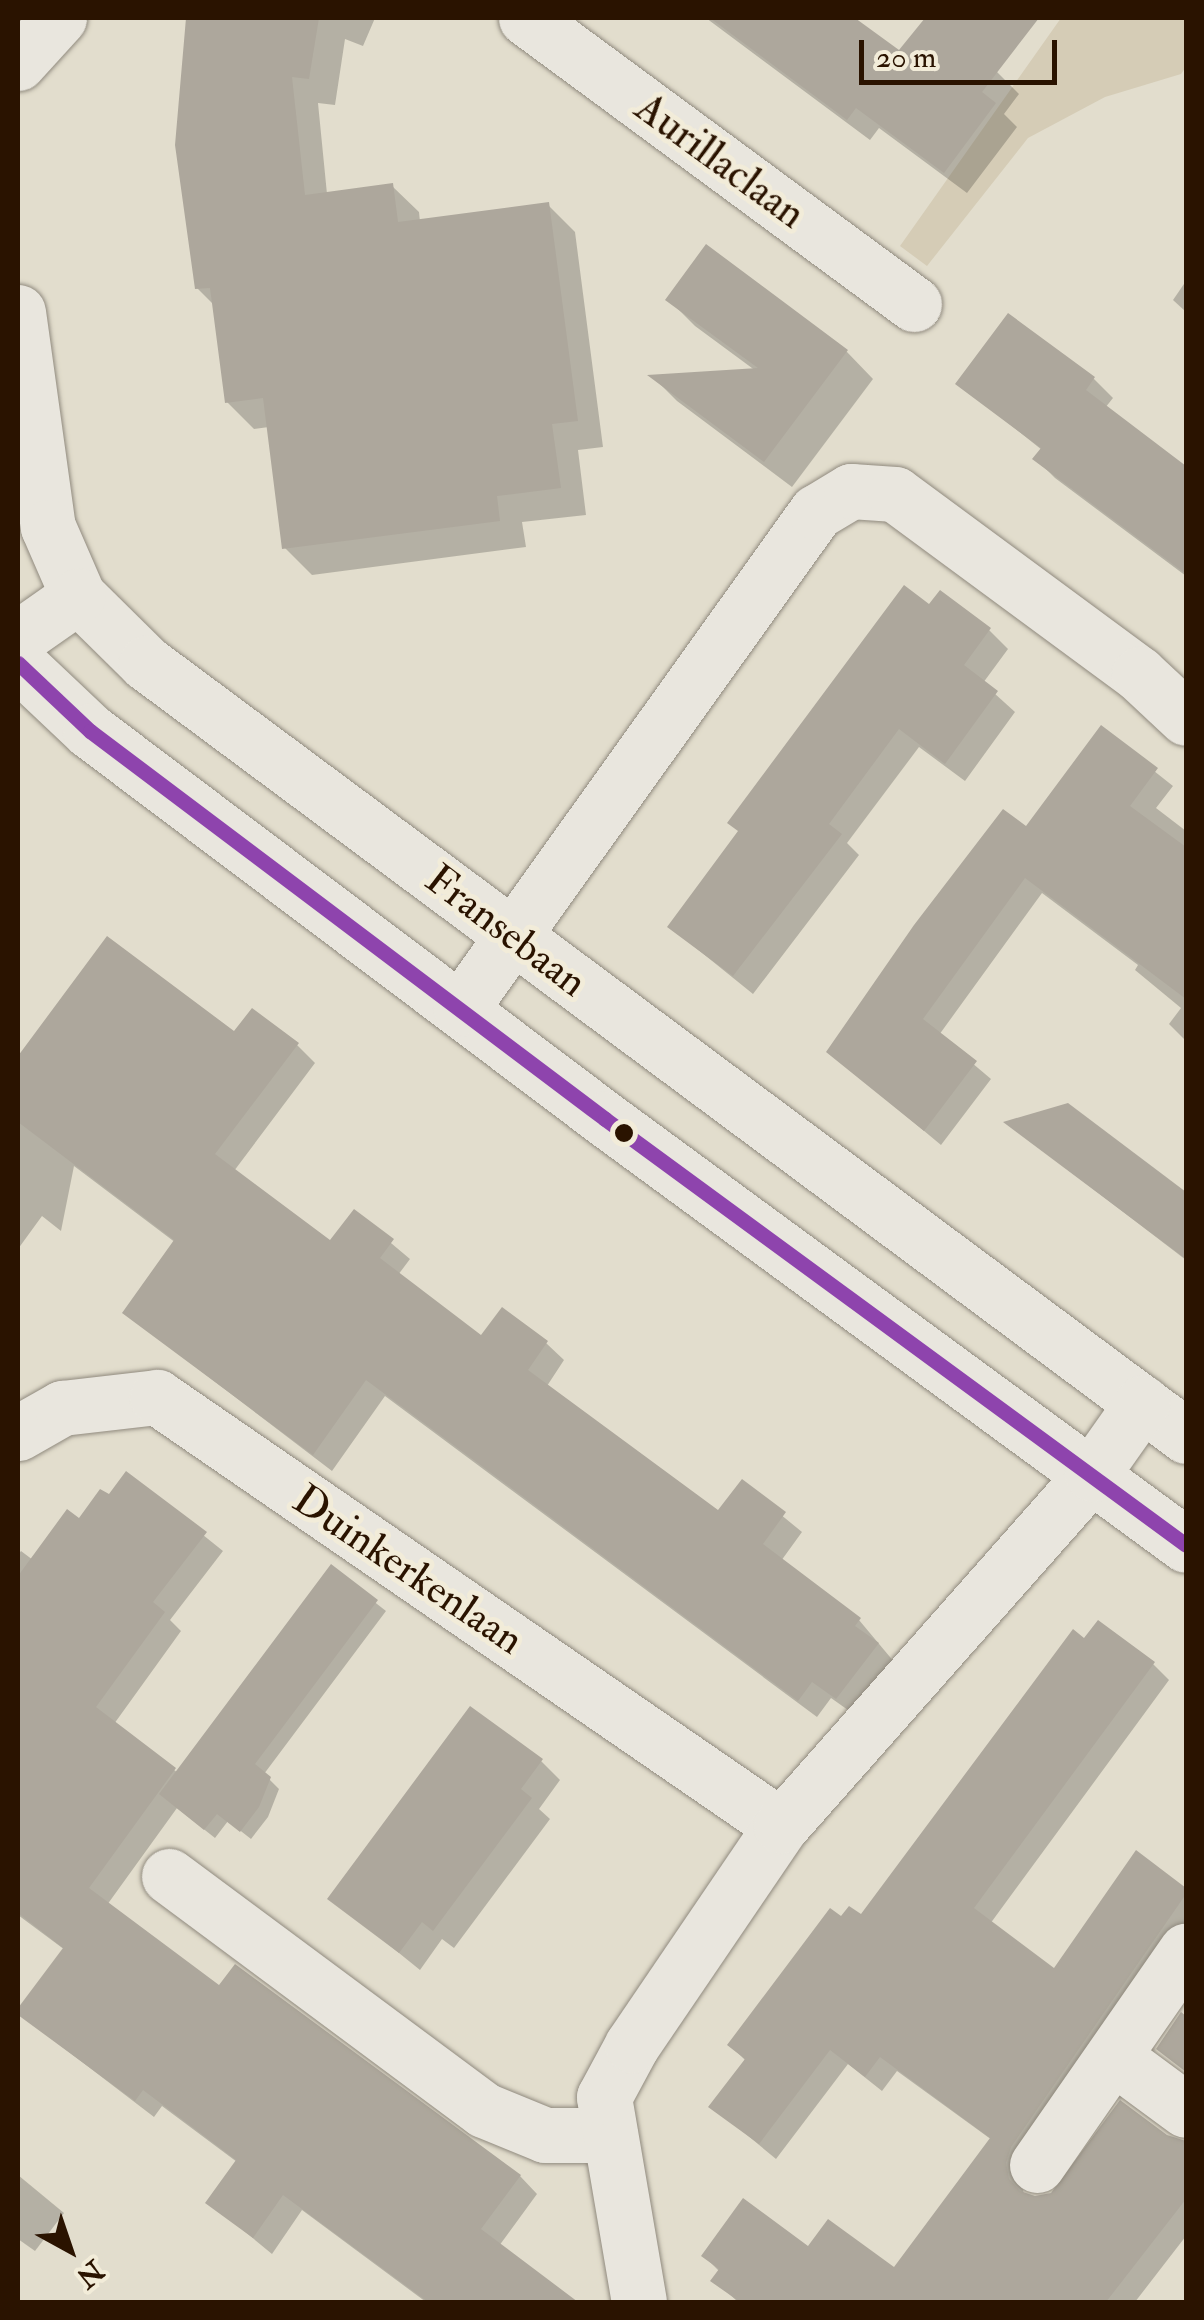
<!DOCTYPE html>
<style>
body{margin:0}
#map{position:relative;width:1204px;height:2320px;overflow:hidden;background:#e2ddcd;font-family:"IM FELL Double Pica",serif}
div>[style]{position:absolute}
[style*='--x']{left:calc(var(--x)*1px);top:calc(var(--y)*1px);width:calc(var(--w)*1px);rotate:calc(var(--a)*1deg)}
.green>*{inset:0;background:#d5ccb6}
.shadow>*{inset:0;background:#0003}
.building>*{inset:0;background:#ada79c}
.roads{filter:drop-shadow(0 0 2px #908a7e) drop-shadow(0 0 2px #908a7e)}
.minor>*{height:55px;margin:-27.5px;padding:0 27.5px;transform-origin:27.5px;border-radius:27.5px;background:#e9e6de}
.bus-1>*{height:15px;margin:-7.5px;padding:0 7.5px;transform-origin:7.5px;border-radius:7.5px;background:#8e44ad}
.dots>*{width:28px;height:28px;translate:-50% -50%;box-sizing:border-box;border:5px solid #f2ecd9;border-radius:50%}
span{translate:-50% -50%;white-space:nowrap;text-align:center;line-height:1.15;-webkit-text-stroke:10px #f2ecd9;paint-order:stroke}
.street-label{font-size:42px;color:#2a1300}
.frame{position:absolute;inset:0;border:20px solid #2a1300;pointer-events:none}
.north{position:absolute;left:20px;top:2200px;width:100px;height:100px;-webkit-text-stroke:8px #f2ecd9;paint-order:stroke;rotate:140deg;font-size:28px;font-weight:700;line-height:40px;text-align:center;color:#2a1300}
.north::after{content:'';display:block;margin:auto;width:35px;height:45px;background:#2a1300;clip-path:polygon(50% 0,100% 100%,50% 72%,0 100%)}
.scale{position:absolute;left:859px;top:40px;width:198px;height:45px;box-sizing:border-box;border:5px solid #2a1300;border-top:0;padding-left:12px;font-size:30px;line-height:35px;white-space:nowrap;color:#2a1300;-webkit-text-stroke:8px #f2ecd9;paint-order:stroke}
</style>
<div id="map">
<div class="green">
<i style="clip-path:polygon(1061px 18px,1186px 18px,1186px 67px,1181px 74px,1105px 97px,1028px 138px,927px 266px,900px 246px)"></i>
</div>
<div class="shadow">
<i style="clip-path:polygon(204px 18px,375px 18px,363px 46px,345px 39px,335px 105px,318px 103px,327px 194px,392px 186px,419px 212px,420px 222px,548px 205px,575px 232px,603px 447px,578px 450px,586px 515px,522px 522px,526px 547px,312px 575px,285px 548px,269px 427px,254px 429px,227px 402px,215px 306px,197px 288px,178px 145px,185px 44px,195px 45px)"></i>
<i style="clip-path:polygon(706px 18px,852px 18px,900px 54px,997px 72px,1019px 94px,1004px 114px,1017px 127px,967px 193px,879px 128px,870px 140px)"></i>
<i style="clip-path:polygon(707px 247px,847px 352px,873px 379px,792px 487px,677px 401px,653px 377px,756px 371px,695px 326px,668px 299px)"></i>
<i style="clip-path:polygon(1186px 281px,1186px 312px,1173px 300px)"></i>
<i style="clip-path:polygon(1009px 317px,1094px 379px,1113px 398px,1105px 408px,1186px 469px,1186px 576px,1055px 478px,1036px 459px,1042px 450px,958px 383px)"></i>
<i style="clip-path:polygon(930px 608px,989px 630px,1008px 649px,983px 683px,1015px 712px,965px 781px,919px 747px,847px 843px,859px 855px,753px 994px,670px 927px)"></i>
<i style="clip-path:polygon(1101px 729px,1173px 786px,1156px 808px,1186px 831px,1186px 1041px,1169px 1024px,1181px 1008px,1135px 970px,1138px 965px,1042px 893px,939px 1035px,991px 1079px,941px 1145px,829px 1052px,1027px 829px)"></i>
<i style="clip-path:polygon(108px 940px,235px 1035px,297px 1045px,315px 1063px,234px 1171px,331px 1244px,354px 1212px,410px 1259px,398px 1275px,482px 1338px,546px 1343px,564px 1360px,547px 1386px,718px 1514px,742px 1483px,802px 1532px,781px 1561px,859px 1620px,895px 1663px,855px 1715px,831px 1698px,817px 1717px,385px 1396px,332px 1471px,125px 1313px,176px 1243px,74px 1166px,61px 1231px,42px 1216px,18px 1249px,18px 1062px)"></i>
<i style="clip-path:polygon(1067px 1106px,1186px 1195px,1186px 1260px,1007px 1123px)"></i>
<i style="clip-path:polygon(127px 1474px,223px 1551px,170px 1620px,181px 1631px,114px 1724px,178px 1773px,331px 1568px,386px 1611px,264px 1774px,279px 1789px,268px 1817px,251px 1839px,228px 1821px,215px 1838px,177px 1808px,107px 1905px,220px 1988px,520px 2176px,537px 2194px,499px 2246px,574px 2302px,426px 2302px,302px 2210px,272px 2254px,209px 2202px,237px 2162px,162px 2106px,154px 2117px,18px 2013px,65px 1950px,18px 1915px,18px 1555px,21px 1551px,33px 1560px,109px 1498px)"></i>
<i style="clip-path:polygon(1085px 1641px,1153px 1664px,1169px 1680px,990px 1924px,1054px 1972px,1137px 1853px,1186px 1891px,1186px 1934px,1021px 2179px,1024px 2195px,1035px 2199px,1053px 2195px,1167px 2138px,1186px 2143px,1186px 2236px,1135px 2302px,738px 2302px,714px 2280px,720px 2272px,704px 2256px,809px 2249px,894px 2271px,992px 2140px,897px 2071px,882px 2091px,848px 2064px,776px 2159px,712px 2106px,746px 2061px,730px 2045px,841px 1919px,862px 1918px)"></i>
<i style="clip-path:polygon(541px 1761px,560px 1780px,539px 1809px,550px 1819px,454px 1948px,442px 1939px,420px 1970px,331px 1898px)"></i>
<i style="clip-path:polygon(18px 2175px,64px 2213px,35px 2251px,18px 2239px)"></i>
</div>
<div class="building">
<i style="clip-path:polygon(186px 18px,319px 18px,309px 79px,292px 77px,305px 195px,393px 183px,398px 222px,549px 202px,578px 421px,552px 424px,561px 488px,497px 496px,500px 521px,282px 549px,263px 398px,225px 403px,210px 288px,195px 289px,175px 145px)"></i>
<i style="clip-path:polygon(710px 18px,855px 18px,899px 50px,925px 18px,1039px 18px,982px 92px,996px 103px,944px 173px,856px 108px,847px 120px)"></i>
<i style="clip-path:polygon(706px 244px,848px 350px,764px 462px,647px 375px,758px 368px,665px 300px)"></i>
<i style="clip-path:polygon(1008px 313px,1095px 377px,1086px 390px,1186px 466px,1186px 574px,1032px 459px,1041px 448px,955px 384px)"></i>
<i style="clip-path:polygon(904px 585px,929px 604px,940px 590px,991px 628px,964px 665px,998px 691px,945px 764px,899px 729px,829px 824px,842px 834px,733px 976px,667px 927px,738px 831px,727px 823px)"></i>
<i style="clip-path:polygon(1101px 725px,1158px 768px,1130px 806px,1186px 847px,1186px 999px,1025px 878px,923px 1019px,977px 1061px,924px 1131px,826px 1052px,914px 925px,1003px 809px,1026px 826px)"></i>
<i style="clip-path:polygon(107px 936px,234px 1031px,252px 1008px,299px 1043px,215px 1154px,330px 1240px,354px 1209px,394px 1239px,380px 1258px,481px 1335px,502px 1307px,548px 1341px,528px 1370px,718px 1510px,742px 1479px,786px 1512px,763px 1544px,861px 1618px,855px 1626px,879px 1643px,836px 1699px,812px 1682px,798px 1701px,366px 1380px,313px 1455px,122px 1313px,174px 1240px,18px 1122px,18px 1056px)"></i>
<i style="clip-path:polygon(1068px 1103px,1186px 1192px,1186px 1259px,1003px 1122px)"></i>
<i style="clip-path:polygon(126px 1471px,207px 1532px,153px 1602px,165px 1612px,96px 1707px,176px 1768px,89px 1888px,219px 1985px,235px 1964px,521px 2175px,481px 2229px,578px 2302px,428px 2302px,283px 2195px,253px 2238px,205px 2203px,236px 2160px,143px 2090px,135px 2101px,18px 2015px,18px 2008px,63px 1948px,18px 1913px,18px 1576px,67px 1509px,79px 1518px,100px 1489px,109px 1494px)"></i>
<i style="clip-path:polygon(331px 1564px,378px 1600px,255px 1764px,271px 1777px,259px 1807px,240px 1832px,217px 1814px,204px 1830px,159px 1794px)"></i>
<i style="clip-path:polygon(1098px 1620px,1155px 1662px,974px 1908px,1054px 1968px,1136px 1850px,1186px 1888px,1186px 1894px,1011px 2147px,1006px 2163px,1009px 2179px,1020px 2191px,1035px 2196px,1051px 2193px,1120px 2100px,1167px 2135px,1186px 2141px,1186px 2199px,1106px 2302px,740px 2302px,710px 2281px,719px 2269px,701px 2256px,743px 2198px,808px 2246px,828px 2219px,894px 2267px,990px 2138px,880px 2057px,865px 2077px,830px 2050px,759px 2144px,708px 2107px,745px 2059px,727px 2045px,830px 1908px,841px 1916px,849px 1906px,861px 1914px,1073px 1629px,1084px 1638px)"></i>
<i style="clip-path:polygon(470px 1706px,543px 1759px,521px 1789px,532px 1798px,433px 1931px,422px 1922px,399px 1953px,327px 1899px)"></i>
<i style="clip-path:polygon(1181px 2012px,1186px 2016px,1186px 2072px,1156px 2049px)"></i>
</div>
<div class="roads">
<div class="minor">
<i style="--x:526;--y:18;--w:482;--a:36.4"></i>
<i style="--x:18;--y:63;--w:61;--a:-47.7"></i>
<i style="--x:18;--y:312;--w:217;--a:82.1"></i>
<i style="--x:48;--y:527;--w:75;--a:66.5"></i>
<i style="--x:78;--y:596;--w:95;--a:44.6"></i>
<i style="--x:146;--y:663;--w:1296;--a:36.62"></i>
<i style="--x:18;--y:638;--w:73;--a:-35"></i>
<i style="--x:18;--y:663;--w:99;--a:43.4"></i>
<i style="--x:90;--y:731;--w:645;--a:36.99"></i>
<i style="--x:605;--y:1119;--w:720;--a:36.25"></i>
<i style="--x:461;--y:1008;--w:610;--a:-54.41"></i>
<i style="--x:816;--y:512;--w:41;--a:-31"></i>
<i style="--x:851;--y:491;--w:44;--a:3.9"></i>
<i style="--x:895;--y:494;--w:303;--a:36.4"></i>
<i style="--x:1139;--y:674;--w:64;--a:43.1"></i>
<i style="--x:18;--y:1433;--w:51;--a:-29.6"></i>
<i style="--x:62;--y:1408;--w:96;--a:-6.6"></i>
<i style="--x:157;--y:1397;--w:757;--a:34.51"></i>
<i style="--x:169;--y:1876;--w:392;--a:36.6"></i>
<i style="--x:484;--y:2110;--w:66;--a:22.3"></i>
<i style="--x:545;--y:2135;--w:65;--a:0"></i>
<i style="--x:1114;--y:2057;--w:89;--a:36.4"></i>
<i style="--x:1037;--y:2165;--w:261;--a:-55.2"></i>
<i style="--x:639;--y:2302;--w:208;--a:-99.7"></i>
<i style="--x:604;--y:2097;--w:59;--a:-61.7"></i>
<i style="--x:632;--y:2045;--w:265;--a:-55.8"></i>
<i style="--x:781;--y:1826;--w:470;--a:-48.5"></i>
<i style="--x:1092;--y:1474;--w:87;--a:-54.8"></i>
</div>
</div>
<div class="bus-1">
<i style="--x:18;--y:663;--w:99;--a:43.4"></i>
<i style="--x:90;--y:731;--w:645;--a:36.99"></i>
<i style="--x:605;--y:1119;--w:720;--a:36.25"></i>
</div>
<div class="dots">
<i style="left:624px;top:1133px;background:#2a1300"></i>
</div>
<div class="street-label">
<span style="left:720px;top:161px;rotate:36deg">Aurillaclaan</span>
<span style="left:506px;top:931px;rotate:37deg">Fransebaan</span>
<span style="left:408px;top:1570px;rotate:34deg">Duinkerkenlaan</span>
</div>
<div class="frame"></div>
<div class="north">N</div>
<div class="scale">20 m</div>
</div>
